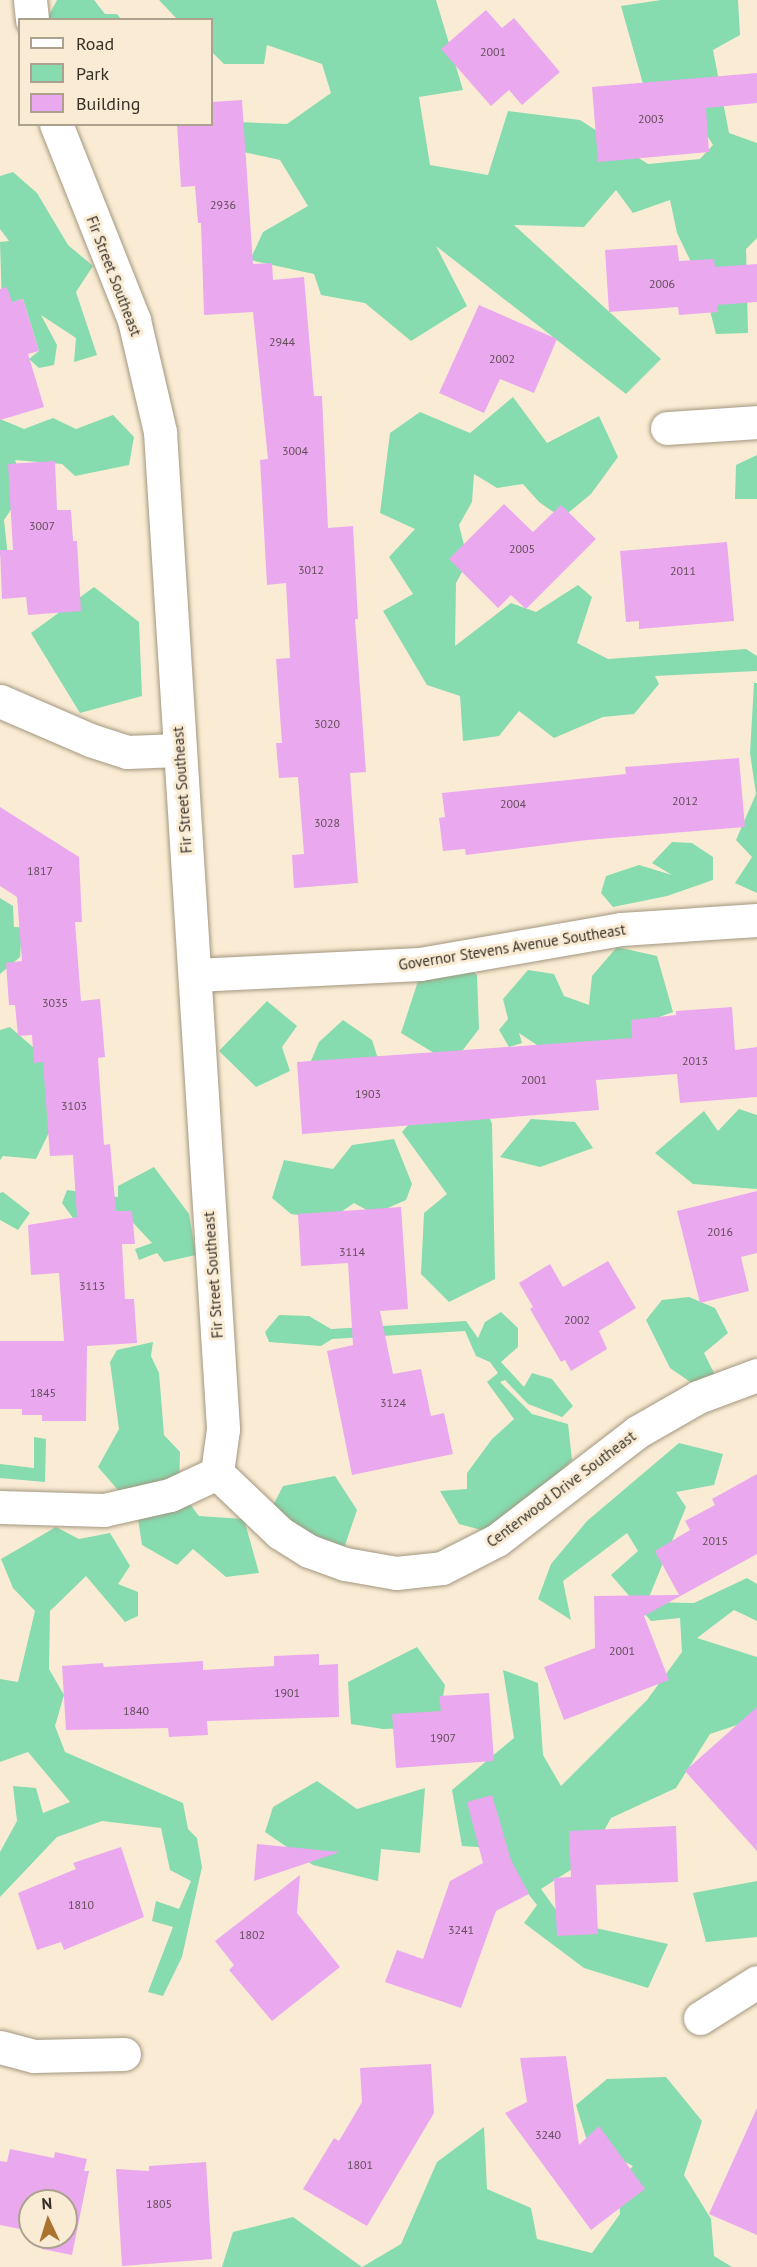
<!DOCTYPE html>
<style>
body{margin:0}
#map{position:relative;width:757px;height:2267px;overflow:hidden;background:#faecd4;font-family:"PT Sans",sans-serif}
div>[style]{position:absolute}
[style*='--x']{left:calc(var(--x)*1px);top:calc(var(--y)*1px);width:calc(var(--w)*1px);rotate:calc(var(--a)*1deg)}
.green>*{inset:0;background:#86dbaf}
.building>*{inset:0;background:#eaa8ef}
.roads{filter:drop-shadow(0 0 2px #a3967f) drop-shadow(0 0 2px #a3967f)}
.minor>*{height:33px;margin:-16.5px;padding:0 16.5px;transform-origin:16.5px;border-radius:16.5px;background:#fff}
span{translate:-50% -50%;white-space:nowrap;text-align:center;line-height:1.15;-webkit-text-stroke:6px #faecd4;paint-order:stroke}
.number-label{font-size:12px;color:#634e59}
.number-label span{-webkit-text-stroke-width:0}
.street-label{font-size:15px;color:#363027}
.legend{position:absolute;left:18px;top:18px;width:195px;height:108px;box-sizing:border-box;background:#faecd4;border:2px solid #aca18f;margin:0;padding:8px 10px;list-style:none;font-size:18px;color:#363027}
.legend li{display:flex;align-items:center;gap:12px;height:30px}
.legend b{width:30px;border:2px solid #aca18f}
.north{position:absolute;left:18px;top:2189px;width:60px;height:60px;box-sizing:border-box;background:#faecd4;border:2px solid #aca18f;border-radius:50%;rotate:356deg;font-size:16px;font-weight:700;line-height:24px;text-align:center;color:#363027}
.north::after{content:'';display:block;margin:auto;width:21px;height:27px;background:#aa732f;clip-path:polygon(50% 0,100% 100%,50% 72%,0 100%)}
</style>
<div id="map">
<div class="green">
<i style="clip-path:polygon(57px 0,94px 0,105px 14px,117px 14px,121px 19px,51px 20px,48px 17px)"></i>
<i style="clip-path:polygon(436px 0,463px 90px,419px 97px,430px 165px,488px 175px,508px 111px,580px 120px,648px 164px,700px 159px,713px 145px,697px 119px,645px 91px,621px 6px,661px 0,738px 0,740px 35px,713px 50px,729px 133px,757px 143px,757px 238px,746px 249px,748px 333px,716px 334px,705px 291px,677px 233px,670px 200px,633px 213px,616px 190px,584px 227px,514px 225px,661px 359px,626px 394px,436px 246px,467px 306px,411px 341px,365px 303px,321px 295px,314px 274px,250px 260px,263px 232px,308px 206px,280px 160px,207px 144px,212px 121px,287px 124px,331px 93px,322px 64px,267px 45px,264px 64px,224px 64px,212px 52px,212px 20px,177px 19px,159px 0)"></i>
<i style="clip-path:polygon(13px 172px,37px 193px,68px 245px,93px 266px,76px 292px,97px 355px,74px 362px,76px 338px,41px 315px,57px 345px,54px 365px,39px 368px,29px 359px,39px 351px,23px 299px,2px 305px,0 242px,9px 241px,0 229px,0 176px)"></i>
<i style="clip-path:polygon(513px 397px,547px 443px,599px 416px,618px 457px,591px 494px,562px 518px,539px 502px,523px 484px,497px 488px,474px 474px,472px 502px,459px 525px,468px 561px,456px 583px,455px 646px,511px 603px,536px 612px,578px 585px,592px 597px,577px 643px,608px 659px,746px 649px,757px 656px,757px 671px,655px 676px,659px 684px,634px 714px,603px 717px,554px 738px,519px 711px,499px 736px,463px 741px,460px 696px,427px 685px,383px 611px,413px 594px,389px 557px,415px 529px,380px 513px,390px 433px,420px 412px,470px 433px)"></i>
<i style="clip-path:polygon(113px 415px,134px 437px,129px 465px,75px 476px,62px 464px,15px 460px,26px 487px,4px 520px,8px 557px,0 556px,0 419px,24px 429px,53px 418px,76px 429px)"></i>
<i style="clip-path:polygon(757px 455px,757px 499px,735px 499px,736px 465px)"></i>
<i style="clip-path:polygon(94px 587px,139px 622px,142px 696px,80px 713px,31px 633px)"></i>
<i style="clip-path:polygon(754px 683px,757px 683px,757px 893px,735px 883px,752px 857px,736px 840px,756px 794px,750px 753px)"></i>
<i style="clip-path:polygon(672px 842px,692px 843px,713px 857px,713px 880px,667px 896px,613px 907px,601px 893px,606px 876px,639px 865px,672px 875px,652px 863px)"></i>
<i style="clip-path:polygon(0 898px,13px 906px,14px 927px,49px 928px,21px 942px,20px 957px,0 974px)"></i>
<i style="clip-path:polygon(617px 947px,657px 956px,673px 1012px,637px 1025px,629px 1071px,540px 1047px,519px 1033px,522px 1043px,509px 1047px,499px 1030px,508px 1019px,503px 999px,528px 970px,554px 974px,564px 996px,589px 1005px,592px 976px)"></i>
<i style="clip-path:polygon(460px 962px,477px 975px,479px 1029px,459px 1055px,439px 1056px,401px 1033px,421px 972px)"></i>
<i style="clip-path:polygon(267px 1001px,297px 1026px,282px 1047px,290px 1071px,256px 1087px,219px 1051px)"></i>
<i style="clip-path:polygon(343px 1020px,372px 1040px,379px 1062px,311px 1061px,319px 1042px)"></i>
<i style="clip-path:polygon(10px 1027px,42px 1055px,68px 1094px,36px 1159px,3px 1156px,0 1160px,0 1030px)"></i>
<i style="clip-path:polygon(480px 1092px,492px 1124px,495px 1279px,449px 1302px,421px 1274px,424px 1213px,447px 1194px,402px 1132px,430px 1100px)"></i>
<i style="clip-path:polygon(739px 1109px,757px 1115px,757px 1189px,693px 1184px,655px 1153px,704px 1111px,718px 1131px)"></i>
<i style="clip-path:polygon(531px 1119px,575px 1122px,593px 1148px,540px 1167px,500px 1157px)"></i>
<i style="clip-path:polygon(394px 1139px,412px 1184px,406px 1200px,374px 1214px,354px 1203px,331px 1219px,291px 1214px,272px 1198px,284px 1160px,333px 1169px,352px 1145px)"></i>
<i style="clip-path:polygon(154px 1167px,189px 1214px,196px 1255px,164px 1262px,157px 1253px,139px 1260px,135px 1249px,152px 1243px,122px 1211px,73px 1218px,62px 1203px,67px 1190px,118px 1197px,118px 1186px)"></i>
<i style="clip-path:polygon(3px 1192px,30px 1213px,18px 1230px,0 1220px,0 1193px)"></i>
<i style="clip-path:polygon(689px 1297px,715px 1308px,728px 1333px,704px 1353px,717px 1379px,699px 1388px,670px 1368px,646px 1320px,662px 1300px)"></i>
<i style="clip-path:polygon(501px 1312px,518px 1328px,518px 1347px,501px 1362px,524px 1387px,532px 1373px,552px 1379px,573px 1406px,562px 1417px,528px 1404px,505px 1380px,500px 1382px,532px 1414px,568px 1424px,572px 1460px,527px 1506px,489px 1532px,459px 1524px,440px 1491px,467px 1489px,467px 1473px,492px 1439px,514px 1419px,487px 1382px,498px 1373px,490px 1362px,476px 1356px,465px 1331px,332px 1339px,321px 1346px,269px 1342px,265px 1332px,279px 1315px,309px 1316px,331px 1329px,466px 1321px,478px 1338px,485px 1322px)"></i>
<i style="clip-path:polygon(153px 1342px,151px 1356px,159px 1373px,164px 1435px,180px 1452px,179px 1490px,199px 1516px,244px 1519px,259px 1573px,226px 1577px,193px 1549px,177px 1565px,142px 1545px,137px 1512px,98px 1467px,119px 1429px,110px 1362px,117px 1350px)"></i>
<i style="clip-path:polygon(34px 1437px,46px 1439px,45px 1482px,0 1478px,0 1464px,34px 1468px)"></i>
<i style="clip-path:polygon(679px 1443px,723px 1454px,714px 1485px,676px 1492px,686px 1507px,647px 1602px,694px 1603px,747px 1578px,757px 1584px,757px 1621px,734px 1610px,697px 1638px,757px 1657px,757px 1722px,755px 1719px,710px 1734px,676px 1788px,611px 1818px,589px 1858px,541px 1889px,564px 1921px,668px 1944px,648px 1988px,584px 1968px,524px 1923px,537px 1905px,492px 1848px,462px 1846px,452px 1790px,514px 1738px,503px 1670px,538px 1683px,543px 1755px,561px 1786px,647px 1700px,682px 1652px,680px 1618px,651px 1621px,611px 1575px,638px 1551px,627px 1533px,563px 1581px,571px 1620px,538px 1599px,551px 1564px,587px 1521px)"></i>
<i style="clip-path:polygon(335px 1476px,357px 1510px,342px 1554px,262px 1527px,283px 1486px)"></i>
<i style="clip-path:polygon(56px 1527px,79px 1539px,110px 1533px,130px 1566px,118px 1584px,138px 1592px,138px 1616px,125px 1622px,86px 1576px,50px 1611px,49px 1669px,64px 1695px,55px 1726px,65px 1752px,183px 1803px,188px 1829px,197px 1838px,202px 1867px,182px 1957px,163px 1996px,148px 1992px,173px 1927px,152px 1921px,156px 1901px,179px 1909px,191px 1881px,170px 1870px,161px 1828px,102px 1821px,57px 1837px,0 1897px,0 1852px,17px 1821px,13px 1786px,36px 1788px,43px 1813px,70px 1802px,28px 1752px,0 1762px,0 1679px,18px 1682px,35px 1611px,13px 1588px,1px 1559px)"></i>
<i style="clip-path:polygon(417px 1647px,445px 1685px,438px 1727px,383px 1729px,351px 1724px,348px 1682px)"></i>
<i style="clip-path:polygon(317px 1781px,357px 1809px,425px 1788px,420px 1853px,381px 1849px,378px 1881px,313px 1865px,265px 1832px,273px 1807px)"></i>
<i style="clip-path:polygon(757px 1881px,757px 1937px,706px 1942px,693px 1893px)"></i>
<i style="clip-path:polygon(666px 2077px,702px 2121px,684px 2175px,711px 2219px,714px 2256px,732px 2267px,222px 2267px,233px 2232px,293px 2217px,362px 2267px,401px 2244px,437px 2162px,484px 2127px,487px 2189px,531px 2208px,537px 2239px,592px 2253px,620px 2214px,618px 2182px,633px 2166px,588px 2144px,576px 2105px,607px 2079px)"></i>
</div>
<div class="building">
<i style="clip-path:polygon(486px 10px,502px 28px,514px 18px,560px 72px,522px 105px,509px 90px,491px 106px,441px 49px)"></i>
<i style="clip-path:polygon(757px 73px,757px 103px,706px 108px,709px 152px,598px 162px,592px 87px)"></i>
<i style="clip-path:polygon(242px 100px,253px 264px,272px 263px,273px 280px,304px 277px,314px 396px,322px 396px,328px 528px,353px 526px,358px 619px,355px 619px,366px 772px,350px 773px,358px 883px,294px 888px,292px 855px,304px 854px,298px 777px,279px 778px,276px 743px,282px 743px,276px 659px,290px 658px,286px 583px,267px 585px,260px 460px,268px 459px,253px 312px,204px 315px,201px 223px,198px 223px,195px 186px,181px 187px,177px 124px,212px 124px,212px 102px)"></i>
<i style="clip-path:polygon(677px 245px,679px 261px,714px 259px,715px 267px,757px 264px,757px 302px,717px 305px,718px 312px,679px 315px,678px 307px,609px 312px,605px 250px)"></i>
<i style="clip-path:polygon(7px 287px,12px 302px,23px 299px,39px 351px,28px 354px,44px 407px,0 420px,0 289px)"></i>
<i style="clip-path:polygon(479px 305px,557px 339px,534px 393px,500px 379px,484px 413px,439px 393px)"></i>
<i style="clip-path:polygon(55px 461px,57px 510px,71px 510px,73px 541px,77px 541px,81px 611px,28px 615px,26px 597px,2px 599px,0 550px,13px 550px,8px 464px)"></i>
<i style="clip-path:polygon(504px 504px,533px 532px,561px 505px,596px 539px,526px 609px,511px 595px,498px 608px,449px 559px)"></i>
<i style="clip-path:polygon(727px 542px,734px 621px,639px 629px,639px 621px,626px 622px,620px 551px)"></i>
<i style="clip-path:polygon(739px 758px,745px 827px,587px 840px,466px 855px,465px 849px,443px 851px,439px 818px,445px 817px,442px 793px,626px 774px,625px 767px)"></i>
<i style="clip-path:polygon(0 807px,79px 857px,82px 922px,75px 922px,81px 1001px,100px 999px,105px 1057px,98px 1058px,104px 1145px,110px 1144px,116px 1211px,132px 1211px,135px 1244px,122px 1244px,125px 1299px,134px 1299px,137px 1343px,87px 1346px,86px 1421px,42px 1421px,42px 1415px,22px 1415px,22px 1409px,0 1409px,0 1341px,64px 1341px,59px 1273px,31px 1275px,28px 1225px,77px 1217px,73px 1155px,50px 1156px,43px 1062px,34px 1063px,32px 1035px,18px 1036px,15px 1005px,9px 1005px,6px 963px,22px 961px,17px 897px,0 886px)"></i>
<i style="clip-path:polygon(732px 1007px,735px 1050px,757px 1047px,757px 1097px,680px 1103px,677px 1074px,596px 1080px,599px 1110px,302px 1134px,297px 1062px,632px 1038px,631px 1020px,676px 1015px,676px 1011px)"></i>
<i style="clip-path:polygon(757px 1191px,757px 1253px,741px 1257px,749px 1291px,700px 1303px,677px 1211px)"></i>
<i style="clip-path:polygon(401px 1207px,408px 1309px,380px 1311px,393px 1374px,421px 1369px,431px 1416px,444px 1413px,453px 1454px,352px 1475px,327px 1351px,353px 1345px,348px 1263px,301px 1266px,298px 1214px)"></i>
<i style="clip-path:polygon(608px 1261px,636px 1308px,599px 1331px,607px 1349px,571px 1371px,565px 1360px,561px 1362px,530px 1309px,533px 1307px,519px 1283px,550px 1264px,563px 1287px)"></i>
<i style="clip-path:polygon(757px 1474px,757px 1554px,644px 1616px,669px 1680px,564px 1720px,544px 1667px,595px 1648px,594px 1596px,679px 1595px,655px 1551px,690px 1530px,685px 1521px,715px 1505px,712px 1499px)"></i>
<i style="clip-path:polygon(319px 1654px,319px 1665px,338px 1664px,339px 1717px,207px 1721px,208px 1735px,169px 1737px,168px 1728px,66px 1730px,62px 1666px,103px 1663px,104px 1667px,203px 1661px,203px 1670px,274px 1666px,274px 1656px)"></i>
<i style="clip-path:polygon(489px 1693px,494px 1761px,396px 1768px,392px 1714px,441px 1711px,439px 1696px)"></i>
<i style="clip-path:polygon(757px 1707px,757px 1851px,685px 1771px)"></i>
<i style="clip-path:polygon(492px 1795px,511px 1860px,529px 1894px,496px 1911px,461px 2008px,385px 1982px,397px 1950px,423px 1959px,450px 1881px,483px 1863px,467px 1802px)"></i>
<i style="clip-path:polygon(676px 1826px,678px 1882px,596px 1885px,598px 1934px,557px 1936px,554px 1878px,571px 1877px,569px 1831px)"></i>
<i style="clip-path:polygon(257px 1844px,340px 1852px,254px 1881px)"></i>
<i style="clip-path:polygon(121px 1847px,144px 1917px,64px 1950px,61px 1942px,37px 1950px,18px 1893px,76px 1869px,73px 1863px)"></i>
<i style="clip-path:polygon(300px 1875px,297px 1913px,340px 1967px,272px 2021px,229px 1970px,234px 1965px,215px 1941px)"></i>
<i style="clip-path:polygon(566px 2056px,579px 2145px,599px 2126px,645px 2189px,591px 2230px,505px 2113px,527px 2102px,520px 2058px)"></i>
<i style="clip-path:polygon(431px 2064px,434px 2113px,367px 2226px,303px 2189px,334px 2138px,339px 2141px,362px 2102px,360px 2068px)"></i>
<i style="clip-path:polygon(757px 2108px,757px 2235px,709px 2214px)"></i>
<i style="clip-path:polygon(10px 2149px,54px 2158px,55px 2152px,87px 2159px,84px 2171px,89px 2171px,72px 2255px,42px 2249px,44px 2237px,66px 2237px,66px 2201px,30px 2201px,30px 2231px,0 2225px,0 2161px,7px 2162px)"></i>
<i style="clip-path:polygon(206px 2162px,212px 2259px,122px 2266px,116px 2169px,149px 2171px,149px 2166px)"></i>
</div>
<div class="roads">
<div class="minor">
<i style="--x:30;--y:0;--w:20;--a:84"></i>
<i style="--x:56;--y:124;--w:211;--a:68.3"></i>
<i style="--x:134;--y:320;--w:115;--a:76.9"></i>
<i style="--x:160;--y:432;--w:999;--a:86.38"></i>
<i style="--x:223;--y:1429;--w:44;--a:97.8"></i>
<i style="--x:667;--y:428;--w:90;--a:-3.8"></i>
<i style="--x:0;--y:701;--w:98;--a:23.4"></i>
<i style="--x:90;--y:740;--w:39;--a:18"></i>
<i style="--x:127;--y:752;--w:52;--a:-2.2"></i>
<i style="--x:195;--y:975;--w:225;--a:-2.8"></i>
<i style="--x:420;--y:964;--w:204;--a:-9.9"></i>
<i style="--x:621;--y:929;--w:136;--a:-3.8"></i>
<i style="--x:0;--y:1507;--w:104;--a:1.7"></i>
<i style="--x:104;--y:1510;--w:68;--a:-12.8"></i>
<i style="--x:170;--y:1495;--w:52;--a:-25.1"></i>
<i style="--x:217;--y:1473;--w:87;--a:43.6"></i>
<i style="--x:280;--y:1533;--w:34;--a:32"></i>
<i style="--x:309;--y:1551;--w:38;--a:20"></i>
<i style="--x:345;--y:1564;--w:52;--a:10"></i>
<i style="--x:396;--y:1573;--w:46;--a:-6.2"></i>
<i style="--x:442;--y:1568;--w:62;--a:-27"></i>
<i style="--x:497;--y:1540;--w:177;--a:-37.6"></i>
<i style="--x:637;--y:1432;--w:70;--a:-29.8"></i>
<i style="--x:698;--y:1397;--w:63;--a:-20.4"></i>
<i style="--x:700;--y:2018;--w:67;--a:-32.3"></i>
<i style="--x:0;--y:2047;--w:35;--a:15"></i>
<i style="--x:34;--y:2056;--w:90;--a:-1.3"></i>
</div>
</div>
<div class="number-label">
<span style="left:493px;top:52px">2001</span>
<span style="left:651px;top:119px">2003</span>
<span style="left:223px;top:205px">2936</span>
<span style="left:662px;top:284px">2006</span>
<span style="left:282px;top:342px">2944</span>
<span style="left:502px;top:359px">2002</span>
<span style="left:295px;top:451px">3004</span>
<span style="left:42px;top:526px">3007</span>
<span style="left:522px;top:549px">2005</span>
<span style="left:311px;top:570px">3012</span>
<span style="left:683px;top:571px">2011</span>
<span style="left:327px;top:724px">3020</span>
<span style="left:685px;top:801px">2012</span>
<span style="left:513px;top:804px">2004</span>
<span style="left:327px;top:823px">3028</span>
<span style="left:40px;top:871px">1817</span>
<span style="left:55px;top:1003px">3035</span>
<span style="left:695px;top:1061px">2013</span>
<span style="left:534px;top:1080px">2001</span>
<span style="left:368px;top:1094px">1903</span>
<span style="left:74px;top:1106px">3103</span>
<span style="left:720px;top:1232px">2016</span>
<span style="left:352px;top:1252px">3114</span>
<span style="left:92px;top:1286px">3113</span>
<span style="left:577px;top:1320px">2002</span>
<span style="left:43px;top:1393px">1845</span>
<span style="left:393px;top:1403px">3124</span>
<span style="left:715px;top:1541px">2015</span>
<span style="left:622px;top:1651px">2001</span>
<span style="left:287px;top:1693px">1901</span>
<span style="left:136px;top:1711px">1840</span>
<span style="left:443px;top:1738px">1907</span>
<span style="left:81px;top:1905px">1810</span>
<span style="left:461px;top:1930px">3241</span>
<span style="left:252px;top:1935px">1802</span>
<span style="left:548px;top:2135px">3240</span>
<span style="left:360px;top:2165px">1801</span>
<span style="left:159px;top:2204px">1805</span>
</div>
<div class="street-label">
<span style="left:114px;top:276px;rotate:69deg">Fir Street Southeast</span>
<span style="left:182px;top:790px;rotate:-94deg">Fir Street Southeast</span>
<span style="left:512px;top:947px;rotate:-9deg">Governor Stevens Avenue Southeast</span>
<span style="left:213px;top:1275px;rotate:-94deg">Fir Street Southeast</span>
<span style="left:561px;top:1489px;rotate:-37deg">Centerwood Drive Southeast</span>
</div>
<ul class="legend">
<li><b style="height:8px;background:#fff"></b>Road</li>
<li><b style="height:16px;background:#86dbaf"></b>Park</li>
<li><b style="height:16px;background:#eaa8ef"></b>Building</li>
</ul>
<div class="north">N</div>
</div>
